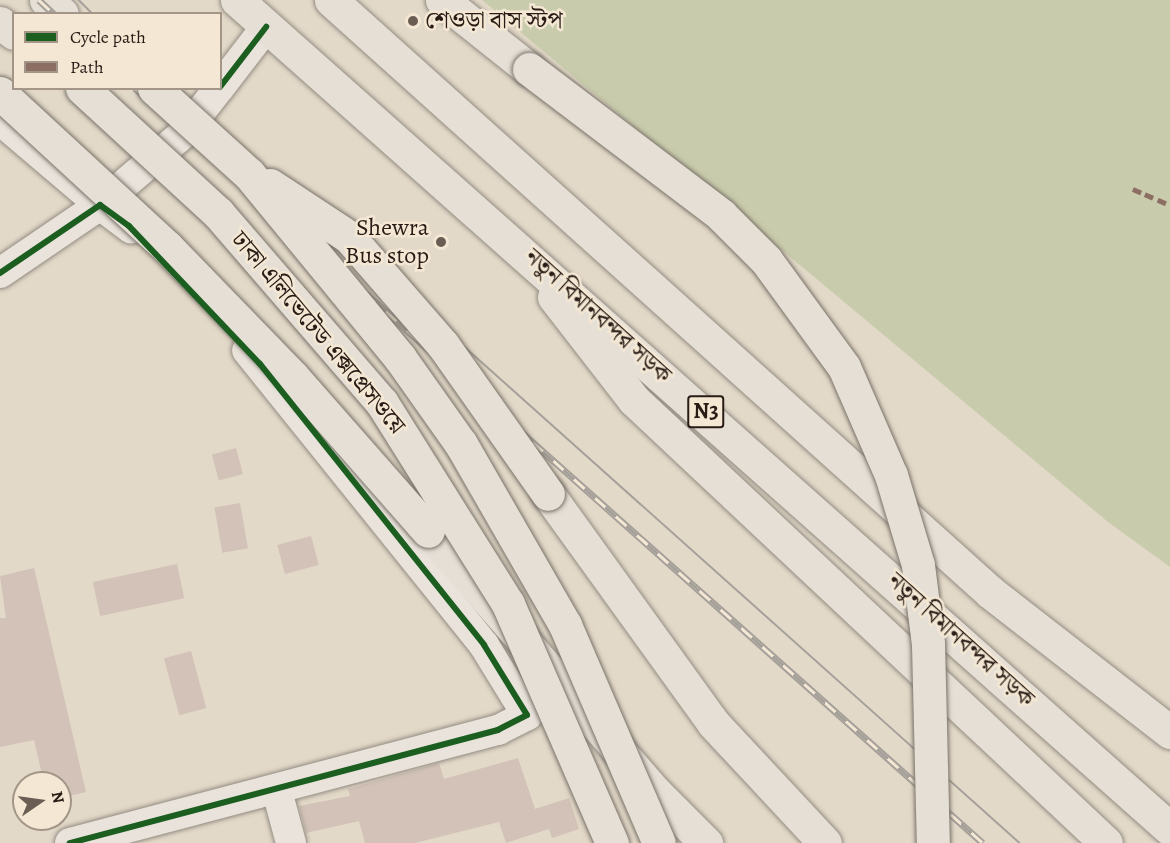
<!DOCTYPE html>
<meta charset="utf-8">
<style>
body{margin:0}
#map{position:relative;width:1170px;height:843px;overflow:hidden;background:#e3d9c8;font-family:Alegreya,"Noto Serif Bengali",serif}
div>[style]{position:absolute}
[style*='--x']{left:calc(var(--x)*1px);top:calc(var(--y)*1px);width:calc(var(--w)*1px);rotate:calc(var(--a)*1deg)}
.green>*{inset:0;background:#c9ccac}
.building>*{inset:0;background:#d2c2b7;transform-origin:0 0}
.roads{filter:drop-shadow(0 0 2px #938c82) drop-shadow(0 0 2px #938c82)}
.minor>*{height:30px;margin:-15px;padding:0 15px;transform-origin:15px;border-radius:15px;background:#e9e3db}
.highway>*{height:33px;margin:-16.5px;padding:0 16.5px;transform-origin:16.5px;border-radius:16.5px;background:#e5dfd6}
.tram>*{height:1.5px;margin:-0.75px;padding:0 0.75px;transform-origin:0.75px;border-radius:0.75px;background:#a5a099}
.rail>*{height:7px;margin-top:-3.5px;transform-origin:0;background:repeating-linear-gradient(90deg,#f4e8d4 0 14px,#a5a099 0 28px);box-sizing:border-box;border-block:2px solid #a5a099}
.bridges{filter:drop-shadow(0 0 2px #797269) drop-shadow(0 0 2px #797269)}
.highway-bridge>*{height:33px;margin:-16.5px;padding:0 16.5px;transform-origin:16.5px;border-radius:16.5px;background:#e5dfd6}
.quiet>*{height:4.5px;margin-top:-2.25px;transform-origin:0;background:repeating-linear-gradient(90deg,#8d6e63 0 9px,transparent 0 13.5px)}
.cycleway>*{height:6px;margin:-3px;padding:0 3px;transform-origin:3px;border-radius:3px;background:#1b5e20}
.dots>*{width:16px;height:16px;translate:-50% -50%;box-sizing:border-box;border:3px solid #f4e8d4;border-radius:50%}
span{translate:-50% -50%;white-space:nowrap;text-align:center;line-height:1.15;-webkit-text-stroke:5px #f4e8d4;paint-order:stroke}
.shield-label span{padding:2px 4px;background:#f4e8d4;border:2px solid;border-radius:4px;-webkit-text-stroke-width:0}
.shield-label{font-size:22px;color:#291c16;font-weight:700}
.poi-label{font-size:24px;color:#291c16}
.left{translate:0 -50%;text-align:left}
.right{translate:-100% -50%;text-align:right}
.street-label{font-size:24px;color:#291c16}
.legend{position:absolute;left:12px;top:12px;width:210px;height:78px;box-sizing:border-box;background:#f4e8d4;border:2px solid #a39688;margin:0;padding:8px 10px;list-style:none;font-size:18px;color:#291c16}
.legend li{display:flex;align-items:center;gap:12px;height:30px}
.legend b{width:30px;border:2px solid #a39688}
.north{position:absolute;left:12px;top:771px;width:60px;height:60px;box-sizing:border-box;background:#f4e8d4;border:2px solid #a39688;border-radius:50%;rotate:77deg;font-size:16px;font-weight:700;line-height:24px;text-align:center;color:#291c16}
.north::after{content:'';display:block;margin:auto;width:21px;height:27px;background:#6a5e54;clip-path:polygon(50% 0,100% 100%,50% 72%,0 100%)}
</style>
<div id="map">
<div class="green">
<i style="clip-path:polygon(482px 0,1170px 0,1170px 567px,1108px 522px)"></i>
</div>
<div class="building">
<i style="left:236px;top:448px;width:27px;height:25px;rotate:75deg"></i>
<i style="left:240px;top:503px;width:46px;height:26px;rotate:80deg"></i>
<i style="left:311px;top:536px;width:30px;height:35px;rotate:75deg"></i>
<i style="left:177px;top:564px;width:35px;height:86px;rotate:78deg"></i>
<i style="clip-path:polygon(34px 568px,86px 792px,60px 798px,60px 783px,44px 783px,34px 740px,0 747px,0 618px,6px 618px,0 576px)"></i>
<i style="left:191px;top:651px;width:59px;height:28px;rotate:75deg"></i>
<i style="clip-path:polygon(518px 758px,535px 809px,569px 798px,579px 829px,552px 838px,549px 829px,506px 843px,499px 822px,415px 843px,365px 843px,359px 821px,306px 833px,299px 806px,350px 796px,348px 789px,439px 763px,444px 779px)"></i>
</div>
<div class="roads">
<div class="minor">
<i style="--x:220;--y:87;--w:76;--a:-52.5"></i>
<i style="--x:0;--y:120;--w:131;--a:40.4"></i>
<i style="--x:100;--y:205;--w:111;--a:-40.6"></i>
<i style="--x:184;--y:133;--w:57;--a:-52.1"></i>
<i style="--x:0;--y:273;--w:121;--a:-34.2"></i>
<i style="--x:100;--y:205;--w:39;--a:37"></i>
<i style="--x:277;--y:791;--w:54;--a:74.9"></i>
<i style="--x:70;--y:843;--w:443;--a:-14.8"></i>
<i style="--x:498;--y:730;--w:33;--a:-27"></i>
<i style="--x:527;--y:715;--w:82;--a:-121.6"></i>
<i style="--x:484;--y:645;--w:378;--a:-128.8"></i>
</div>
<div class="highway">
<i style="--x:46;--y:0;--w:21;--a:41"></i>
<i style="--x:237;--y:0;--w:1248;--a:41.62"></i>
<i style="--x:331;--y:0;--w:886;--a:41.93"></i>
<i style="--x:990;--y:592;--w:228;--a:37.9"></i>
<i style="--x:442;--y:0;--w:111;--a:38.4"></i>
<i style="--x:0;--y:23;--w:17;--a:36"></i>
<i style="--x:554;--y:297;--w:130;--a:52.2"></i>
<i style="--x:634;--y:400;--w:647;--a:43.18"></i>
<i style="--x:548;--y:494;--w:282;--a:54.2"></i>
<i style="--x:713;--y:723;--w:164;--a:47"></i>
<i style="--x:428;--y:531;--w:344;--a:49"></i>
<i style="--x:654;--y:791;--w:74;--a:45"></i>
</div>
</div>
<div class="tram">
<i style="--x:79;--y:0;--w:20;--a:45"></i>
<i style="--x:175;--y:88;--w:1133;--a:41.78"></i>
</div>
<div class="rail">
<i style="--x:39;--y:0;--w:21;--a:43"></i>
<i style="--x:135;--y:88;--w:1135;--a:41.68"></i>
</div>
<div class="bridges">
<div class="highway-bridge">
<i style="--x:529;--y:69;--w:241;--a:37.2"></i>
<i style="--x:721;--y:215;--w:64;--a:45"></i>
<i style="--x:766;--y:260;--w:132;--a:53.9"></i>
<i style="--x:844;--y:367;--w:118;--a:66.5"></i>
<i style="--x:891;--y:475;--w:94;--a:73.3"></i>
<i style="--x:918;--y:565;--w:80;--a:82.8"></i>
<i style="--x:928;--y:644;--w:199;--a:88.6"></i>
<i style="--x:82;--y:88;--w:185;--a:42.6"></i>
<i style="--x:218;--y:213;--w:251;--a:49.2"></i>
<i style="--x:382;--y:403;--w:237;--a:57.9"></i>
<i style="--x:508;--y:604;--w:261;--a:66.5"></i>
<i style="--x:154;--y:88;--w:128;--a:42.2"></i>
<i style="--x:249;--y:174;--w:238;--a:50.6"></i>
<i style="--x:400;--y:358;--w:105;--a:54.7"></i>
<i style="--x:461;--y:444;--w:209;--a:60.1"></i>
<i style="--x:565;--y:625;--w:237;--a:66.7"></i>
<i style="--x:0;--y:93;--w:227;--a:42.7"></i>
<i style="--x:167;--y:247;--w:180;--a:45.9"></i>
<i style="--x:292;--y:376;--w:206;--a:48.7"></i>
<i style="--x:270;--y:185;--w:95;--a:33.4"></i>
<i style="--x:349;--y:237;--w:143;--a:49"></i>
<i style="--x:443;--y:345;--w:182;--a:54.8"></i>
</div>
</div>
<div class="quiet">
<i style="--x:1133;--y:189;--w:40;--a:23.4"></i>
</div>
<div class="cycleway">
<i style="--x:220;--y:87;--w:76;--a:-52.5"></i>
<i style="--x:0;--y:273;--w:121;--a:-34.2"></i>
<i style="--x:100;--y:205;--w:36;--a:36"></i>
<i style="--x:129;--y:226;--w:190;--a:46.5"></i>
<i style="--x:260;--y:364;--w:359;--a:51.4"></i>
<i style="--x:484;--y:645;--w:82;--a:58.4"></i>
<i style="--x:527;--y:715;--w:33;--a:153"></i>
<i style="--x:498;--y:730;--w:443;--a:165.2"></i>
</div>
<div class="dots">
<i style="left:413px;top:21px;background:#6a5e54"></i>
<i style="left:441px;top:242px;background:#6a5e54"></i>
</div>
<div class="shield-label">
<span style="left:706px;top:412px">N3</span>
</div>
<div class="poi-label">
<span class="left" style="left:425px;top:21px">শেওড়া বাস স্টপ</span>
<span class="right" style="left:429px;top:242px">Shewra<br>Bus stop</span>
</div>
<div class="street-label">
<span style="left:598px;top:316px;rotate:42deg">নতুন বিমানবন্দর সড়ক</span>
<span style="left:318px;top:333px;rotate:50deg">ঢাকা এলিভেটেড এক্সপ্রেসওয়ে</span>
<span style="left:961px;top:640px;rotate:42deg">নতুন বিমানবন্দর সড়ক</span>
</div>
<ul class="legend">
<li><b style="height:8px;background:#1b5e20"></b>Cycle path</li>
<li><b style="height:8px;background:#8d6e63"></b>Path</li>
</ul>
<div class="north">N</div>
</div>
